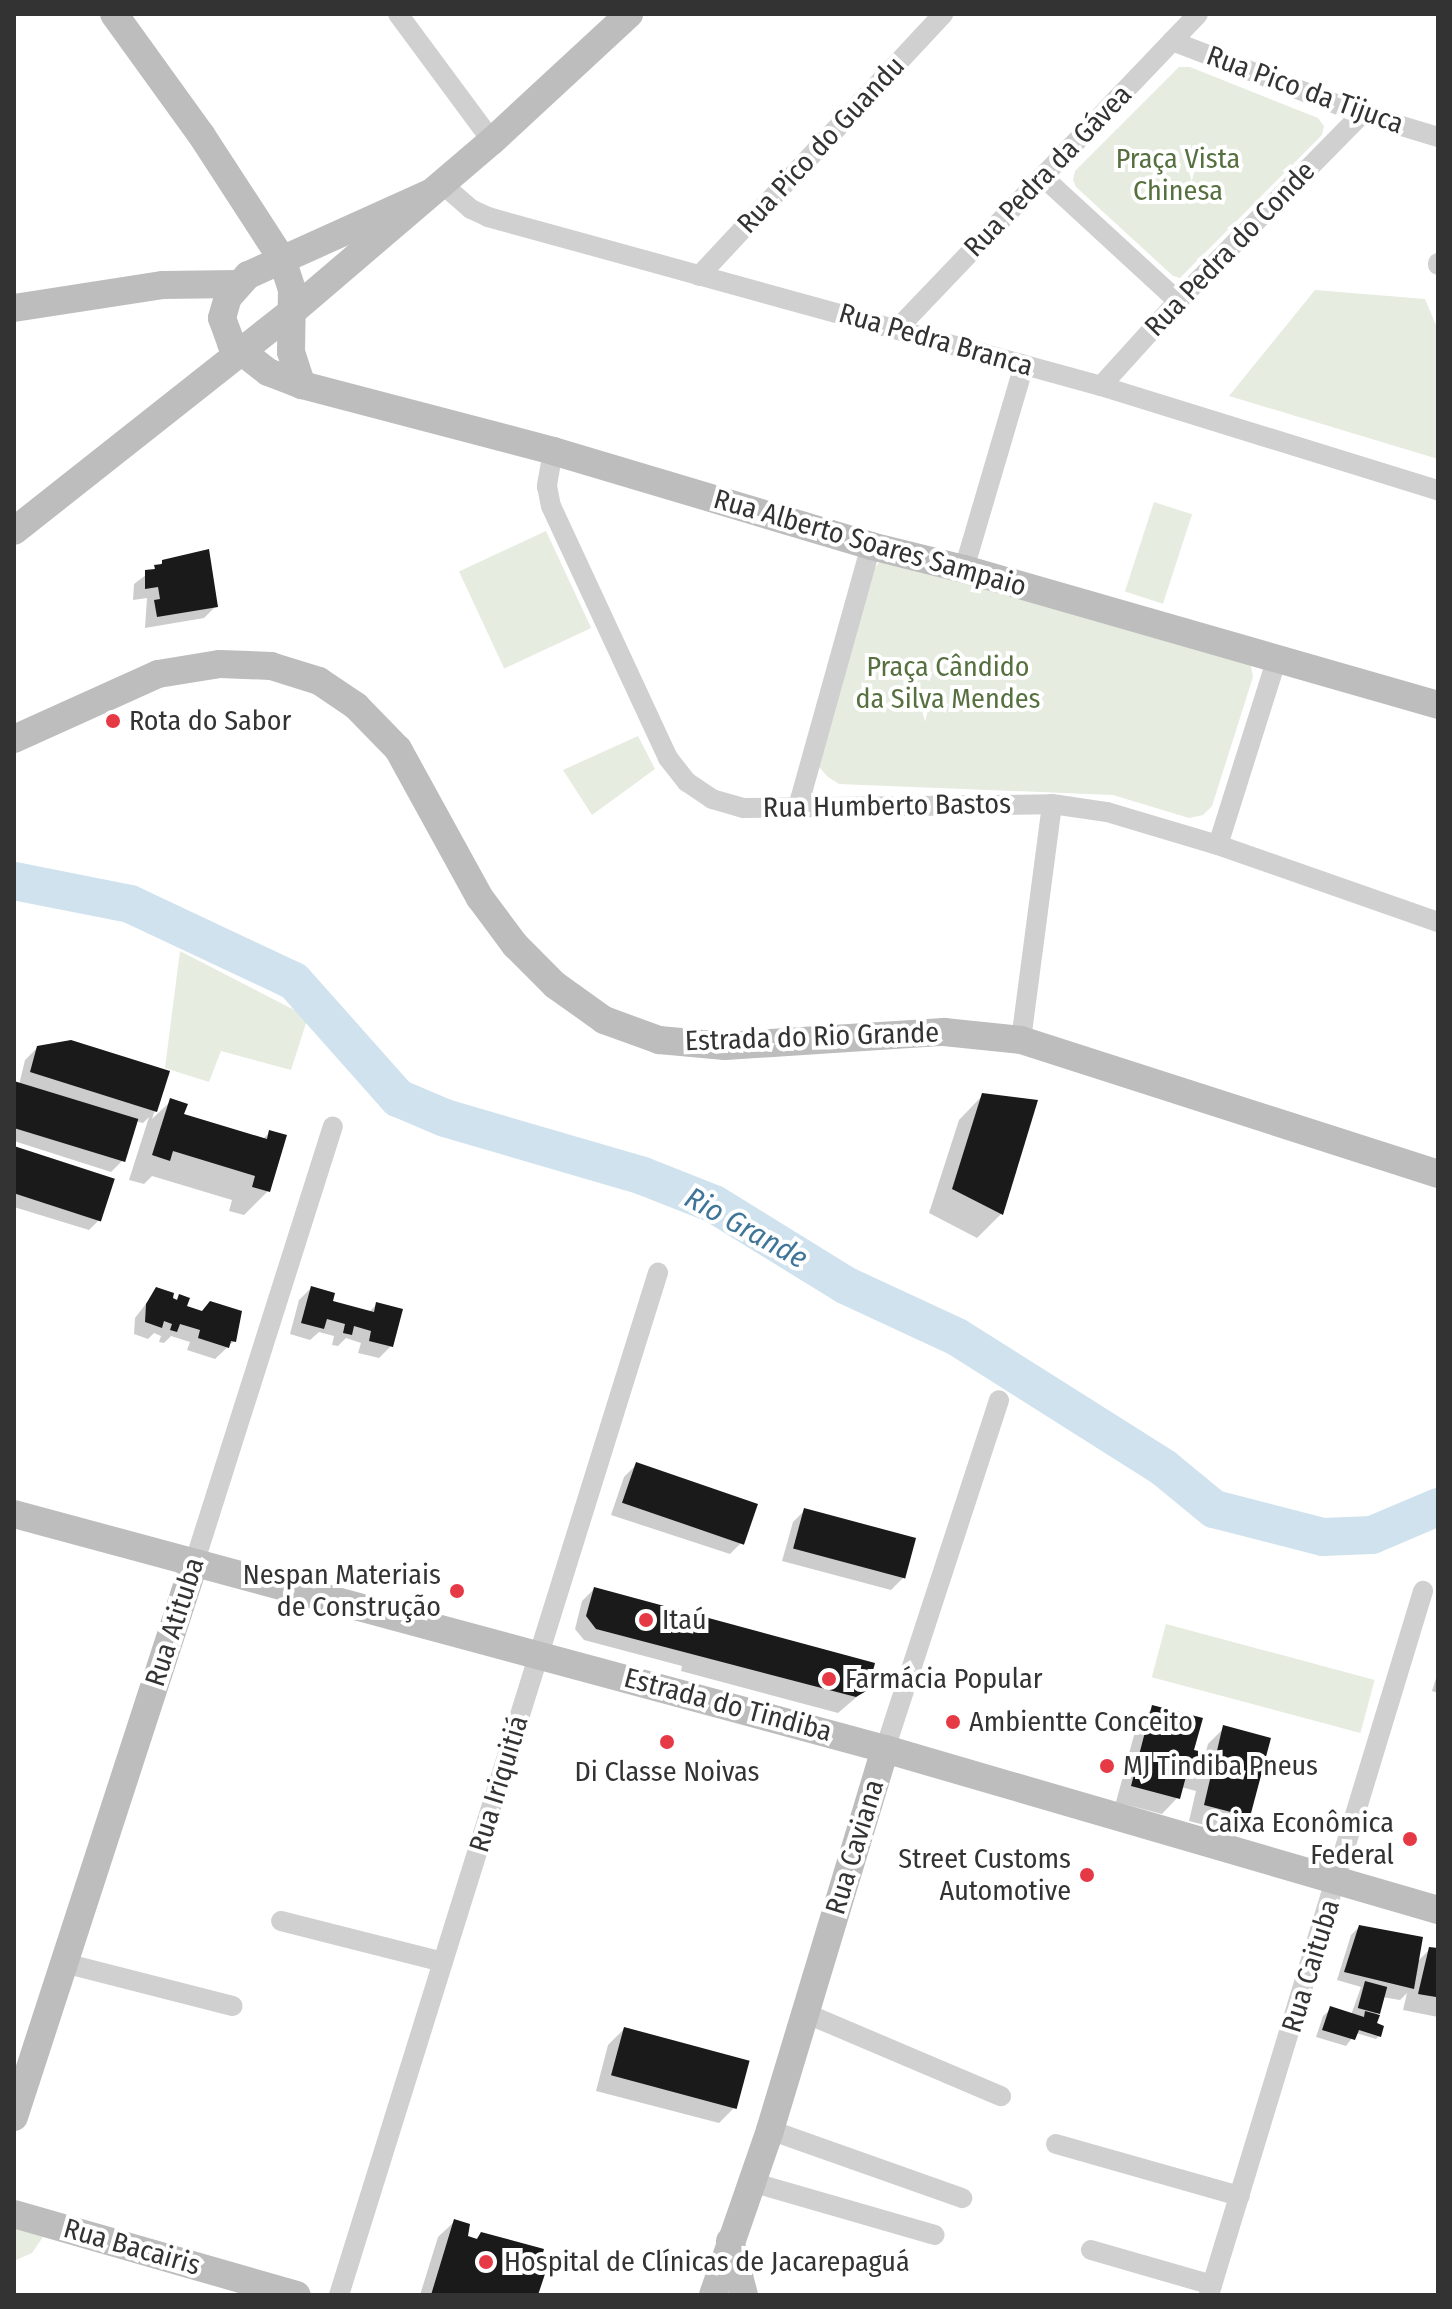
<!DOCTYPE html>
<meta charset="utf-8">
<style>
body{margin:0}
#map{position:relative;width:1452px;height:2309px;overflow:hidden;background:#fff;font-family:"Fira Sans Condensed",sans-serif}
div>[style]{position:absolute}
[style*='--x']{left:calc(var(--x)*1px);top:calc(var(--y)*1px);width:calc(var(--w)*1px);rotate:calc(var(--a)*1deg)}
.green>*{inset:0;background:#e6ecdf;transform-origin:0 0}
.shadow>*{inset:0;background:#0003}
.river>*{height:38px;margin:-19px;padding:0 19px;transform-origin:19px;border-radius:19px;background:#cfe2ee}
.building>*{inset:0;background:#1a1a1a;transform-origin:0 0}
.street>*{height:20px;margin:-10px;padding:0 10px;transform-origin:10px;border-radius:10px;background:#d0d0d0}
.secondary>*{height:28px;margin:-14px;padding:0 14px;transform-origin:14px;border-radius:14px;background:#bdbdbd}
.dots>*{width:22px;height:22px;translate:-50% -50%;box-sizing:border-box;border:4px solid #fff;border-radius:50%}
span{translate:-50% -50%;white-space:nowrap;text-align:center;line-height:1.15;-webkit-text-stroke:8px #fff;paint-order:stroke}
.street-label{font-size:28px;color:#333}
.park-label{font-size:28px;color:#56703f}
.poi-label{font-size:28px;color:#333}
.left{translate:0 -50%;text-align:left}
.right{translate:-100% -50%;text-align:right}
.water-label{font-size:30px;color:#3f7597;font-style:italic}
.frame{position:absolute;inset:0;border:16px solid #333;pointer-events:none}
</style>
<div id="map">
<div class="green">
<i style="clip-path:polygon(1179px 67px,1190px 67px,1318px 118px,1324px 126px,1322px 135px,1180px 278px,1173px 276px,1076px 187px,1073px 180px,1075px 171px)"></i>
<i style="clip-path:polygon(1315px 290px,1425px 299px,1438px 330px,1438px 459px,1229px 396px)"></i>
<i style="left:1154px;top:502px;width:40px;height:94px;rotate:18deg"></i>
<i style="left:546px;top:531px;width:107px;height:96px;rotate:65deg"></i>
<i style="clip-path:polygon(891px 558px,1241px 657px,1251px 666px,1253px 677px,1212px 806px,1203px 815px,1189px 818px,1113px 795px,839px 784px,828px 777px,819px 767px,871px 572px,880px 562px)"></i>
<i style="clip-path:polygon(638px 736px,655px 769px,592px 815px,563px 770px)"></i>
<i style="clip-path:polygon(180px 951px,308px 1017px,291px 1070px,221px 1051px,209px 1082px,165px 1068px)"></i>
<i style="left:1166px;top:1624px;width:216px;height:55px;rotate:15deg"></i>
<i style="clip-path:polygon(14px 2224px,43px 2237px,32px 2253px,14px 2261px)"></i>
</div>
<div class="shadow">
<i style="clip-path:polygon(163px 562px,216px 606px,204px 618px,145px 628px,147px 598px,133px 600px,134px 584px)"></i>
<i style="clip-path:polygon(38px 1047px,168px 1073px,152px 1119px,171px 1101px,182px 1115px,262px 1140px,270px 1132px,268px 1191px,244px 1215px,229px 1211px,232px 1200px,152px 1176px,144px 1184px,129px 1180px,149px 1117px,143px 1123px,135px 1121px,123px 1160px,111px 1172px,14px 1141px,14px 1084px,19px 1085px,25px 1060px)"></i>
<i style="clip-path:polygon(983px 1095px,1035px 1101px,1001px 1214px,977px 1238px,929px 1213px,959px 1120px)"></i>
<i style="clip-path:polygon(14px 1149px,101px 1218px,89px 1230px,14px 1207px)"></i>
<i style="clip-path:polygon(311px 1288px,330px 1303px,368px 1313px,377px 1304px,391px 1346px,379px 1358px,358px 1353px,361px 1343px,346px 1338px,338px 1346px,332px 1345px,334px 1336px,319px 1332px,310px 1340px,290px 1334px,299px 1300px)"></i>
<i style="clip-path:polygon(157px 1289px,170px 1300px,175px 1301px,179px 1297px,184px 1307px,201px 1313px,234px 1341px,215px 1359px,187px 1350px,190px 1342px,171px 1336px,164px 1343px,159px 1342px,161px 1336px,154px 1333px,148px 1339px,134px 1334px,135px 1318px)"></i>
<i style="clip-path:polygon(636px 1465px,742px 1542px,730px 1554px,611px 1515px,624px 1477px)"></i>
<i style="clip-path:polygon(805px 1510px,903px 1578px,891px 1590px,782px 1561px,793px 1522px)"></i>
<i style="clip-path:polygon(594px 1589px,866px 1689px,838px 1713px,681px 1671px,682px 1666px,584px 1640px,575px 1629px,582px 1601px)"></i>
<i style="clip-path:polygon(1438px 1672px,1438px 1693px,1432px 1691px)"></i>
<i style="clip-path:polygon(1153px 1708px,1192px 1751px,1205px 1755px,1208px 1744px,1224px 1728px,1248px 1816px,1232px 1832px,1189px 1821px,1196px 1791px,1181px 1787px,1178px 1797px,1162px 1814px,1116px 1802px,1137px 1724px)"></i>
<i style="clip-path:polygon(1359px 1927px,1417px 1962px,1430px 1949px,1438px 1950px,1438px 2017px,1403px 2010px,1407px 1993px,1400px 2000px,1382px 1997px,1374px 2024px,1379px 2036px,1376px 2039px,1356px 2033px,1346px 2046px,1316px 2037px,1323px 2016px,1331px 2009px,1351px 2015px,1361px 1987px,1337px 1980px,1351px 1935px)"></i>
<i style="clip-path:polygon(624px 2029px,735px 2107px,719px 2123px,596px 2091px,608px 2045px)"></i>
<i style="clip-path:polygon(455px 2221px,465px 2237px,475px 2240px,481px 2234px,536px 2272px,536px 2295px,420px 2295px,438px 2237px)"></i>
</div>
<div class="river">
<i style="--x:14;--y:881;--w:118;--a:11.2"></i>
<i style="--x:130;--y:904;--w:181;--a:25.2"></i>
<i style="--x:294;--y:981;--w:157;--a:48.4"></i>
<i style="--x:398;--y:1098;--w:51;--a:23.1"></i>
<i style="--x:445;--y:1118;--w:206;--a:16.3"></i>
<i style="--x:643;--y:1176;--w:76;--a:21.5"></i>
<i style="--x:714;--y:1204;--w:154;--a:31.7"></i>
<i style="--x:845;--y:1285;--w:123;--a:24.9"></i>
<i style="--x:957;--y:1337;--w:245;--a:32.3"></i>
<i style="--x:1164;--y:1468;--w:65;--a:39.4"></i>
<i style="--x:1214;--y:1509;--w:113;--a:14.4"></i>
<i style="--x:1323;--y:1537;--w:49;--a:-2.3"></i>
<i style="--x:1372;--y:1535;--w:72;--a:-23"></i>
</div>
<div class="building">
<i style="clip-path:polygon(209px 549px,218px 607px,157px 617px,154px 600px,160px 599px,158px 587px,145px 589px,145px 570px,155px 569px,154px 565px,162px 564px,162px 560px)"></i>
<i style="clip-path:polygon(71px 1040px,170px 1071px,157px 1112px,30px 1072px,37px 1046px)"></i>
<i style="left:14px;top:1081px;width:130px;height:45px;rotate:17deg"></i>
<i style="clip-path:polygon(982px 1093px,1038px 1100px,1003px 1215px,952px 1189px)"></i>
<i style="clip-path:polygon(170px 1098px,188px 1104px,184px 1114px,267px 1139px,269px 1130px,287px 1135px,270px 1192px,252px 1187px,255px 1176px,173px 1151px,170px 1161px,152px 1155px)"></i>
<i style="left:14px;top:1146px;width:106px;height:45px;rotate:18deg"></i>
<i style="clip-path:polygon(311px 1286px,335px 1293px,333px 1301px,374px 1312px,376px 1302px,403px 1309px,393px 1347px,369px 1341px,371px 1331px,354px 1326px,352px 1335px,343px 1333px,345px 1324px,327px 1319px,324px 1329px,301px 1323px)"></i>
<i style="clip-path:polygon(156px 1287px,174px 1293px,173px 1298px,177px 1300px,179px 1294px,190px 1298px,187px 1306px,202px 1311px,210px 1301px,242px 1311px,236px 1342px,231px 1341px,229px 1348px,198px 1338px,200px 1330px,180px 1324px,177px 1332px,170px 1330px,172px 1324px,164px 1321px,162px 1328px,145px 1322px,146px 1304px)"></i>
<i style="left:636px;top:1462px;width:129px;height:43px;rotate:19deg"></i>
<i style="left:804px;top:1508px;width:116px;height:42px;rotate:15deg"></i>
<i style="clip-path:polygon(594px 1587px,875px 1663px,868px 1690px,856px 1697px,596px 1629px,586px 1616px)"></i>
<i style="clip-path:polygon(1152px 1705px,1203px 1718px,1194px 1750px,1216px 1755px,1223px 1725px,1271px 1738px,1250px 1817px,1204px 1805px,1211px 1775px,1188px 1769px,1180px 1799px,1131px 1786px)"></i>
<i style="clip-path:polygon(1359px 1925px,1423px 1937px,1414px 1989px,1344px 1972px)"></i>
<i style="clip-path:polygon(1429px 1947px,1438px 1948px,1436px 1997px,1418px 1994px)"></i>
<i style="left:1365px;top:1981px;width:23px;height:28px;rotate:15deg"></i>
<i style="clip-path:polygon(1330px 2006px,1364px 2017px,1365px 2011px,1380px 2015px,1377px 2023px,1384px 2026px,1381px 2037px,1359px 2030px,1355px 2040px,1322px 2030px)"></i>
<i style="left:624px;top:2027px;width:130px;height:50px;rotate:15deg"></i>
<i style="clip-path:polygon(454px 2219px,470px 2224px,468px 2236px,477px 2239px,481px 2232px,544px 2249px,538px 2271px,545px 2274px,538px 2295px,431px 2295px)"></i>
</div>
<div class="street">
<i style="--x:398;--y:14;--w:158;--a:53.5"></i>
<i style="--x:1172;--y:41;--w:204;--a:21"></i>
<i style="--x:1362;--y:114;--w:79;--a:16.8"></i>
<i style="--x:1043;--y:177;--w:183;--a:42.6"></i>
<i style="--x:441;--y:183;--w:40;--a:41"></i>
<i style="--x:471;--y:209;--w:19;--a:25"></i>
<i style="--x:488;--y:217;--w:636;--a:15.41"></i>
<i style="--x:1101;--y:386;--w:353;--a:17.2"></i>
<i style="--x:1438;--y:263;--w:2;--a:90"></i>
<i style="--x:699;--y:276;--w:358;--a:-47"></i>
<i style="--x:898;--y:328;--w:434;--a:-46.3"></i>
<i style="--x:1101;--y:386;--w:115;--a:-47.8"></i>
<i style="--x:1178;--y:301;--w:262;--a:-45.5"></i>
<i style="--x:553;--y:451;--w:36;--a:100"></i>
<i style="--x:547;--y:486;--w:20;--a:79"></i>
<i style="--x:551;--y:506;--w:278;--a:65.1"></i>
<i style="--x:668;--y:758;--w:31;--a:52"></i>
<i style="--x:687;--y:782;--w:30;--a:34"></i>
<i style="--x:712;--y:799;--w:33;--a:16"></i>
<i style="--x:744;--y:808;--w:308;--a:-0.7"></i>
<i style="--x:1052;--y:804;--w:56;--a:8.3"></i>
<i style="--x:1107;--y:812;--w:116;--a:16.6"></i>
<i style="--x:1218;--y:845;--w:233;--a:19.3"></i>
<i style="--x:964;--y:569;--w:213;--a:-73.6"></i>
<i style="--x:798;--y:807;--w:271;--a:-74.4"></i>
<i style="--x:1218;--y:845;--w:193;--a:-72.5"></i>
<i style="--x:1021;--y:1040;--w:238;--a:-82.5"></i>
<i style="--x:194;--y:1564;--w:459;--a:-72.4"></i>
<i style="--x:885;--y:1749;--w:367;--a:-71.9"></i>
<i style="--x:281;--y:1921;--w:167;--a:14.2"></i>
<i style="--x:64;--y:1963;--w:174;--a:14.3"></i>
<i style="--x:805;--y:2013;--w:213;--a:23"></i>
<i style="--x:770;--y:2130;--w:204;--a:19.5"></i>
<i style="--x:1056;--y:2144;--w:191;--a:15.8"></i>
<i style="--x:751;--y:2182;--w:191;--a:16.1"></i>
<i style="--x:1091;--y:2250;--w:126;--a:16.1"></i>
<i style="--x:339;--y:2295;--w:1071;--a:-72.67"></i>
<i style="--x:1209;--y:2295;--w:736;--a:-73.09"></i>
</div>
<div class="secondary">
<i style="--x:114;--y:14;--w:150;--a:54.2"></i>
<i style="--x:202;--y:136;--w:147;--a:57"></i>
<i style="--x:282;--y:259;--w:32;--a:72"></i>
<i style="--x:292;--y:289;--w:63;--a:90.9"></i>
<i style="--x:291;--y:352;--w:35;--a:72"></i>
<i style="--x:430;--y:193;--w:200;--a:155.7"></i>
<i style="--x:248;--y:275;--w:30;--a:132"></i>
<i style="--x:228;--y:297;--w:22;--a:106"></i>
<i style="--x:222;--y:318;--w:27;--a:70"></i>
<i style="--x:231;--y:343;--w:47;--a:38.1"></i>
<i style="--x:268;--y:372;--w:36;--a:21"></i>
<i style="--x:302;--y:385;--w:260;--a:14.7"></i>
<i style="--x:553;--y:451;--w:332;--a:16.6"></i>
<i style="--x:871;--y:546;--w:96;--a:13.9"></i>
<i style="--x:964;--y:569;--w:493;--a:16"></i>
<i style="--x:14;--y:308;--w:151;--a:-8.8"></i>
<i style="--x:163;--y:285;--w:75;--a:-0.8"></i>
<i style="--x:14;--y:531;--w:357;--a:-38.3"></i>
<i style="--x:294;--y:310;--w:260;--a:-40.5"></i>
<i style="--x:492;--y:141;--w:187;--a:-42.8"></i>
<i style="--x:14;--y:739;--w:158;--a:-24.3"></i>
<i style="--x:158;--y:674;--w:63;--a:-9.2"></i>
<i style="--x:220;--y:664;--w:51;--a:2.2"></i>
<i style="--x:271;--y:666;--w:50;--a:17.4"></i>
<i style="--x:319;--y:681;--w:45;--a:34"></i>
<i style="--x:356;--y:706;--w:60;--a:45.7"></i>
<i style="--x:398;--y:749;--w:170;--a:61.2"></i>
<i style="--x:480;--y:898;--w:59;--a:53.3"></i>
<i style="--x:515;--y:945;--w:57;--a:45"></i>
<i style="--x:555;--y:985;--w:60;--a:35.5"></i>
<i style="--x:604;--y:1020;--w:59;--a:20"></i>
<i style="--x:659;--y:1040;--w:66;--a:5.2"></i>
<i style="--x:725;--y:1046;--w:219;--a:-3.7"></i>
<i style="--x:944;--y:1032;--w:77;--a:5.9"></i>
<i style="--x:1021;--y:1040;--w:438;--a:17.8"></i>
<i style="--x:14;--y:1514;--w:902;--a:15.1"></i>
<i style="--x:885;--y:1749;--w:576;--a:16.23"></i>
<i style="--x:14;--y:2117;--w:582;--a:-71.97"></i>
<i style="--x:14;--y:2214;--w:294;--a:16"></i>
<i style="--x:730;--y:2241;--w:56;--a:75.5"></i>
<i style="--x:713;--y:2295;--w:175;--a:-70.9"></i>
<i style="--x:770;--y:2130;--w:398;--a:-73.2"></i>
</div>
<div class="dots">
<i style="left:113px;top:721px;background:#e63946"></i>
<i style="left:457px;top:1591px;background:#e63946"></i>
<i style="left:646px;top:1620px;background:#e63946"></i>
<i style="left:829px;top:1679px;background:#e63946"></i>
<i style="left:953px;top:1722px;background:#e63946"></i>
<i style="left:667px;top:1742px;background:#e63946"></i>
<i style="left:1107px;top:1766px;background:#e63946"></i>
<i style="left:1410px;top:1839px;background:#e63946"></i>
<i style="left:1087px;top:1875px;background:#e63946"></i>
<i style="left:486px;top:2262px;background:#e63946"></i>
</div>
<div class="street-label">
<span style="left:1305px;top:90px;rotate:20deg">Rua Pico da Tijuca</span>
<span style="left:821px;top:145px;rotate:-47deg">Rua Pico do Guandu</span>
<span style="left:1048px;top:171px;rotate:-46deg">Rua Pedra da Gávea</span>
<span style="left:1230px;top:249px;rotate:-46deg">Rua Pedra do Conde</span>
<span style="left:936px;top:340px;rotate:16deg">Rua Pedra Branca</span>
<span style="left:870px;top:543px;rotate:16deg">Rua Alberto Soares Sampaio</span>
<span style="left:887px;top:806px;rotate:-1deg">Rua Humberto Bastos</span>
<span style="left:812px;top:1037px;rotate:-2deg">Estrada do Rio Grande</span>
<span style="left:175px;top:1622px;rotate:-72deg">Rua Atituba</span>
<span style="left:728px;top:1705px;rotate:15deg">Estrada do Tindiba</span>
<span style="left:499px;top:1784px;rotate:-73deg">Rua Iriquitiá</span>
<span style="left:855px;top:1847px;rotate:-73deg">Rua Caviana</span>
<span style="left:1311px;top:1966px;rotate:-73deg">Rua Caituba</span>
<span style="left:132px;top:2247px;rotate:16deg">Rua Bacairis</span>
</div>
<div class="park-label">
<span style="left:1178px;top:175px">Praça Vista<br>Chinesa</span>
<span style="left:948px;top:683px">Praça Cândido<br>da Silva Mendes</span>
</div>
<div class="poi-label">
<span class="left" style="left:129px;top:721px">Rota do Sabor</span>
<span class="right" style="left:441px;top:1591px">Nespan Materiais<br>de Construção</span>
<span class="left" style="left:662px;top:1620px">Itaú</span>
<span class="left" style="left:845px;top:1679px">Farmácia Popular</span>
<span class="left" style="left:969px;top:1722px">Ambientte Conceito</span>
<span class="left" style="left:1123px;top:1766px">MJ Tindiba Pneus</span>
<span style="left:667px;top:1772px">Di Classe Noivas</span>
<span class="right" style="left:1394px;top:1839px">Caixa Econômica<br>Federal</span>
<span class="right" style="left:1071px;top:1875px">Street Customs<br>Automotive</span>
<span class="left" style="left:504px;top:2262px">Hospital de Clínicas de Jacarepaguá</span>
</div>
<div class="water-label">
<span style="left:746px;top:1228px;rotate:29deg">Rio Grande</span>
</div>
<div class="frame"></div>
</div>
